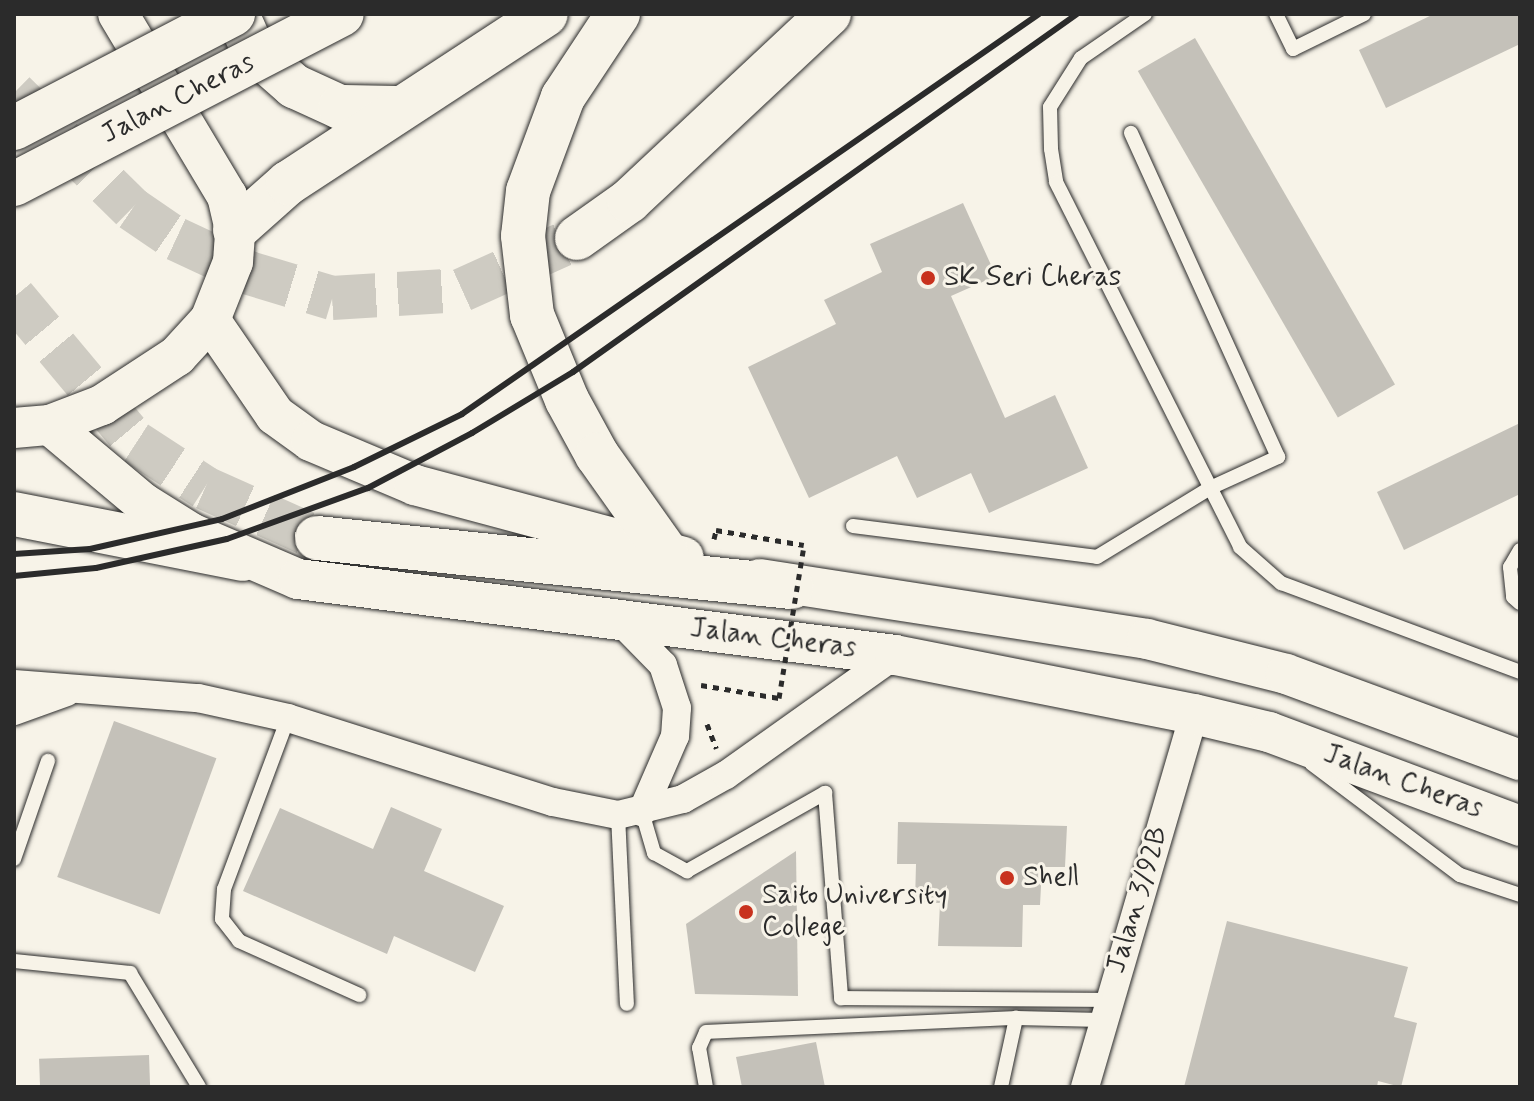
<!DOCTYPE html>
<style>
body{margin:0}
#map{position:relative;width:1534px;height:1101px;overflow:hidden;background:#f7f3e8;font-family:Mynerve,sans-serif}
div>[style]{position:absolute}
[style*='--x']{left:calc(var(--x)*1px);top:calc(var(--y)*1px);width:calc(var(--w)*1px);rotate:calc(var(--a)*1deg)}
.building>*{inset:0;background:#c4c1b9;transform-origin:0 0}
.highway-tunnel>*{height:44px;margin-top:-22px;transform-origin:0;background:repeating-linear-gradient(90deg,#cecbc2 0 44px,transparent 0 66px)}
.path>*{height:5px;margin-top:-2.5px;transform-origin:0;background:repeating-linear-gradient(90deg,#2b2b2b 0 6px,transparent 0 12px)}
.roads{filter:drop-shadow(0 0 2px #2b2b2b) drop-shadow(0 0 2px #2b2b2b)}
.lane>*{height:14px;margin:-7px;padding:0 7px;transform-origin:7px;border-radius:7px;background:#f7f3e8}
.street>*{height:28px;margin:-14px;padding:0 14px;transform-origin:14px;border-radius:14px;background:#f7f3e8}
.secondary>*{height:40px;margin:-20px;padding:0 20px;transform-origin:20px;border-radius:20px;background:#f7f3e8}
.highway>*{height:44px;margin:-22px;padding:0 22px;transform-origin:22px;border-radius:22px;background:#f7f3e8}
.rail>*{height:6px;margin:-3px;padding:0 3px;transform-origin:3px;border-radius:3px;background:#2b2b2b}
.path-bridge>*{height:5px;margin-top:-2.5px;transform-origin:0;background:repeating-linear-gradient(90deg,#2b2b2b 0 6px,transparent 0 12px)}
.bridges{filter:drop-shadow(0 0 2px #2b2b2b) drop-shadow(0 0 2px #2b2b2b)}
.highway-bridge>*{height:44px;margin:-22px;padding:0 22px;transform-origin:22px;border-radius:22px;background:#f7f3e8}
.dots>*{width:22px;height:22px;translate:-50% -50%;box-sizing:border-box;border:4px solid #f7f3e8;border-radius:50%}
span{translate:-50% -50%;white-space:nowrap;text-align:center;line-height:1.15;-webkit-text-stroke:6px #f7f3e8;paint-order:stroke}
.street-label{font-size:28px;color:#2b2b2b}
.poi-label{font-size:28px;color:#2b2b2b}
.left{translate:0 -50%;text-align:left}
.frame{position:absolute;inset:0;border:16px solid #2b2b2b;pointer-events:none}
</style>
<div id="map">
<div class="building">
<i style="clip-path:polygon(1434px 14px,1520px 14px,1520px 44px,1386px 108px,1359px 50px)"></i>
<i style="left:1195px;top:38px;width:400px;height:66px;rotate:60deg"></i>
<i style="clip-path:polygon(963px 203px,996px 276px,951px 296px,1005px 418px,1055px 395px,1088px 468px,989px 513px,971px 473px,917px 498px,897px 456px,809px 498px,748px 367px,836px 324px,824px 300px,882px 272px,870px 244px)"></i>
<i style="clip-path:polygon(1520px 423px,1520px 494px,1404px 550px,1377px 492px)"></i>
<i style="left:114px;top:721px;width:109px;height:166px;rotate:20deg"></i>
<i style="clip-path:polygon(391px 807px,442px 829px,424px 871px,504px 906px,475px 972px,394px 936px,387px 954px,243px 891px,280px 808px,373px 849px)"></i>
<i style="clip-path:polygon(898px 822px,1067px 826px,1065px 867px,1042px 867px,1040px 905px,1023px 905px,1022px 947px,938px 946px,940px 903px,915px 902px,916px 864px,897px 864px)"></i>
<i style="clip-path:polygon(796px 851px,798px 996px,695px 994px,686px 924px)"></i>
<i style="clip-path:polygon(1227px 921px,1408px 967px,1394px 1017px,1417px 1023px,1401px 1087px,1378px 1081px,1377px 1087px,1184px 1087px)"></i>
<i style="clip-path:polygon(816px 1042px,825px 1087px,742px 1087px,736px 1057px)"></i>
<i style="left:149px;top:1055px;width:32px;height:110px;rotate:88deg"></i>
</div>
<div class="highway-tunnel">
<i style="--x:14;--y:93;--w:165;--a:44.5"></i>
<i style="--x:132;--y:209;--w:53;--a:34.3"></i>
<i style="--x:176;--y:239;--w:81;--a:25"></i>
<i style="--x:249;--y:273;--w:87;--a:16.8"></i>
<i style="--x:332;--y:298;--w:130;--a:-3.5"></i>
<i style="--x:462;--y:290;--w:126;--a:-24.3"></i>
<i style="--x:14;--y:297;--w:190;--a:50.1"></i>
<i style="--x:136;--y:443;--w:82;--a:33.1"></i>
<i style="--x:205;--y:488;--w:123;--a:24.1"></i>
</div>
<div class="path">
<i style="--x:714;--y:539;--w:9;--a:-77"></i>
<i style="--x:716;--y:530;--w:89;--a:9.7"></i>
<i style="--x:701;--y:685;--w:79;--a:9.5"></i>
<i style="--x:707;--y:724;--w:26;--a:69"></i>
</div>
<div class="roads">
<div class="lane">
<i style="--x:1145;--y:14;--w:78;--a:145.5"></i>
<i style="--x:1081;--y:58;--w:58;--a:122.3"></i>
<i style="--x:1050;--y:107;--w:42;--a:88.6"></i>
<i style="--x:1051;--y:149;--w:33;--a:81"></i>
<i style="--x:1056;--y:182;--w:409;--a:63.2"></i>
<i style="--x:1240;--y:547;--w:55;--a:41.3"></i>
<i style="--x:1281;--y:583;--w:255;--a:20.4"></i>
<i style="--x:1276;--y:14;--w:39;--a:64"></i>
<i style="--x:1293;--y:49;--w:79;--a:-26.2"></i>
<i style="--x:853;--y:526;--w:246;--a:7.2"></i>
<i style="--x:1097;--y:557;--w:132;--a:-31.4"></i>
<i style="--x:1210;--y:488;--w:75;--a:-24.5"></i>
<i style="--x:1278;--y:457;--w:356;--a:-114.4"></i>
<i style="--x:1520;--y:550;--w:20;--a:120"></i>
<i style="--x:1510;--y:567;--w:30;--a:84"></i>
<i style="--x:1513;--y:597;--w:9;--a:41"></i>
<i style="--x:288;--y:718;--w:183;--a:110.5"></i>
<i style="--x:224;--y:889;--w:30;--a:94"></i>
<i style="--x:222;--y:919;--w:28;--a:52"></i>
<i style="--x:239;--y:941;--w:132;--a:24.2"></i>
<i style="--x:1312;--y:764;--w:185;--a:36.9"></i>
<i style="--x:1460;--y:875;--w:63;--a:18.4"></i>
<i style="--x:642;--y:812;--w:43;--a:73.7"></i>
<i style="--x:654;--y:853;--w:38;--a:29"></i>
<i style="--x:687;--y:871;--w:159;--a:-29.5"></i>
<i style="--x:825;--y:793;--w:206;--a:85.5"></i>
<i style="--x:841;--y:998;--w:267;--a:0.4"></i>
<i style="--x:618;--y:815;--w:189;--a:87.3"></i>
<i style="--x:14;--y:859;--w:104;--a:-70.9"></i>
<i style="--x:14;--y:961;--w:117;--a:5.9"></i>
<i style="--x:130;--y:973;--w:133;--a:58.8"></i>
<i style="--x:706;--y:1087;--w:40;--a:-100"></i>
<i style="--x:699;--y:1048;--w:17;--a:-66"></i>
<i style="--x:706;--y:1032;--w:310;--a:-2.6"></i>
<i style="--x:1001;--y:1087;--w:71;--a:-77.7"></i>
<i style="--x:1016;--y:1018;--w:86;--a:1.3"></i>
</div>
<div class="street">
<i style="--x:618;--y:619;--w:64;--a:45.6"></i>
<i style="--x:663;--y:665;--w:45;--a:72"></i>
<i style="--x:677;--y:708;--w:28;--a:94"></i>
<i style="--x:675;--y:736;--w:83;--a:113.5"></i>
<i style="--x:14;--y:684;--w:185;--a:4.4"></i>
<i style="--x:198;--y:698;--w:92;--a:12.5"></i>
<i style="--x:288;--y:718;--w:278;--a:17.6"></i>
<i style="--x:553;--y:802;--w:66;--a:11.3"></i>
<i style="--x:618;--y:815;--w:67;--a:-13.8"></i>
<i style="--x:683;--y:799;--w:49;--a:-29.2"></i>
<i style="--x:726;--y:775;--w:207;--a:-35.4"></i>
<i style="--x:14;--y:711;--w:56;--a:-19.7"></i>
<i style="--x:1085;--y:1087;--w:389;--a:-73.7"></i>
</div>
<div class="secondary">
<i style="--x:210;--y:320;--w:115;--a:55.6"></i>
<i style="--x:275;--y:415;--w:44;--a:35.8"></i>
<i style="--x:311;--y:441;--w:113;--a:22.9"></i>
<i style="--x:415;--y:485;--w:278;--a:15"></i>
<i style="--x:50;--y:425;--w:121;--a:40"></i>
<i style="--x:143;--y:503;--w:57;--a:32"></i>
<i style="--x:191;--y:533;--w:116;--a:23.3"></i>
<i style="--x:298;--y:579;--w:602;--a:7.25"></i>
<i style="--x:895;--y:655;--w:305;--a:11.2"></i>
<i style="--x:1194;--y:714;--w:77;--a:13.5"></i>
<i style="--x:1269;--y:732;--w:268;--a:20.5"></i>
<i style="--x:14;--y:428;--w:36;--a:-5"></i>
<i style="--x:50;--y:425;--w:56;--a:-21"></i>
<i style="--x:102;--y:405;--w:90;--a:-33.2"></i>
<i style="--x:177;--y:356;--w:49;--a:-47.5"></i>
<i style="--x:210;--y:320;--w:62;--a:-68.4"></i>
<i style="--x:233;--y:262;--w:32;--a:-86"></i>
<i style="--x:235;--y:230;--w:35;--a:-103"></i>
<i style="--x:227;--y:196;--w:212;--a:-120.9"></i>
<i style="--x:760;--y:579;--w:392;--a:8.8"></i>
<i style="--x:1147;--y:639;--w:143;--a:14.1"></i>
<i style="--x:1286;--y:674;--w:249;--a:20.2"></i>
</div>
<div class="highway">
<i style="--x:237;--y:14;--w:39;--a:66"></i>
<i style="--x:253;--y:50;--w:55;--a:41.3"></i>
<i style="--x:294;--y:86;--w:51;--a:24.5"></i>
<i style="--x:340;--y:107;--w:60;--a:1"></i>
<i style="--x:618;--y:14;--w:100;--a:123.5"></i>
<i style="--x:563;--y:97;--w:100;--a:110.4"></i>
<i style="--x:528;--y:191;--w:45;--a:96.3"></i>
<i style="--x:523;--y:236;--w:80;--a:83.5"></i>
<i style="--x:532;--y:315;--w:92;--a:67.6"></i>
<i style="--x:567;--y:400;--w:63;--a:61.4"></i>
<i style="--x:597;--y:455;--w:119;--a:54.6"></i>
<i style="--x:235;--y:230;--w:71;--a:-41.6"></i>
<i style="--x:288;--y:183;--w:308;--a:-33.2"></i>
<i style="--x:577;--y:238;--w:64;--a:-35.4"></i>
<i style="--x:629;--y:201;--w:274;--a:-43.1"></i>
<i style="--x:14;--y:514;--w:233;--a:11.1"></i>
<i style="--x:317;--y:538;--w:477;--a:5.9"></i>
</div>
</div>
<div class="rail">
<i style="--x:14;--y:554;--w:76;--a:-3.8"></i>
<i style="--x:90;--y:549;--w:135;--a:-12.8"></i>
<i style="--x:222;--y:519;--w:142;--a:-21.5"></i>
<i style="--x:354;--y:467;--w:120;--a:-26.1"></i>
<i style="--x:462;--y:414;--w:702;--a:-34.73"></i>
<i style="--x:14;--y:576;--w:82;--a:-5.6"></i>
<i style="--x:96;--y:568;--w:134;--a:-12.5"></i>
<i style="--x:227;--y:539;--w:150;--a:-19.9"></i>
<i style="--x:368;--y:488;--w:118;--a:-27.9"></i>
<i style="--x:472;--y:433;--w:118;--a:-31.1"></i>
<i style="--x:573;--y:372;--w:618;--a:-35.39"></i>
</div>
<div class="path-bridge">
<i style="--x:779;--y:698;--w:155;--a:-80.7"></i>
</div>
<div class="bridges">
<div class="highway-bridge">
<i style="--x:14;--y:128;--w:247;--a:-27.5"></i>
<i style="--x:14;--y:184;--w:369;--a:-27.4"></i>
</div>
</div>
<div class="dots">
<i style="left:928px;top:278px;background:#c8321e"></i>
<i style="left:1007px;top:878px;background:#c8321e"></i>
<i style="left:746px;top:912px;background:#c8321e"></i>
</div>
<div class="street-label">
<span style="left:178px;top:99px;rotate:-27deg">Jalan Cheras</span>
<span style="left:773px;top:639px;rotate:7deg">Jalan Cheras</span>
<span style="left:1403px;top:782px;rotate:20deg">Jalan Cheras</span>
<span style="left:1138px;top:900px;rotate:-73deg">Jalan 3/92B</span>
</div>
<div class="poi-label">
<span class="left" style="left:944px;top:278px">SK Seri Cheras</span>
<span class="left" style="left:1023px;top:878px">Shell</span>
<span class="left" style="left:762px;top:912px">Saito University<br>College</span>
</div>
<div class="frame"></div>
</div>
